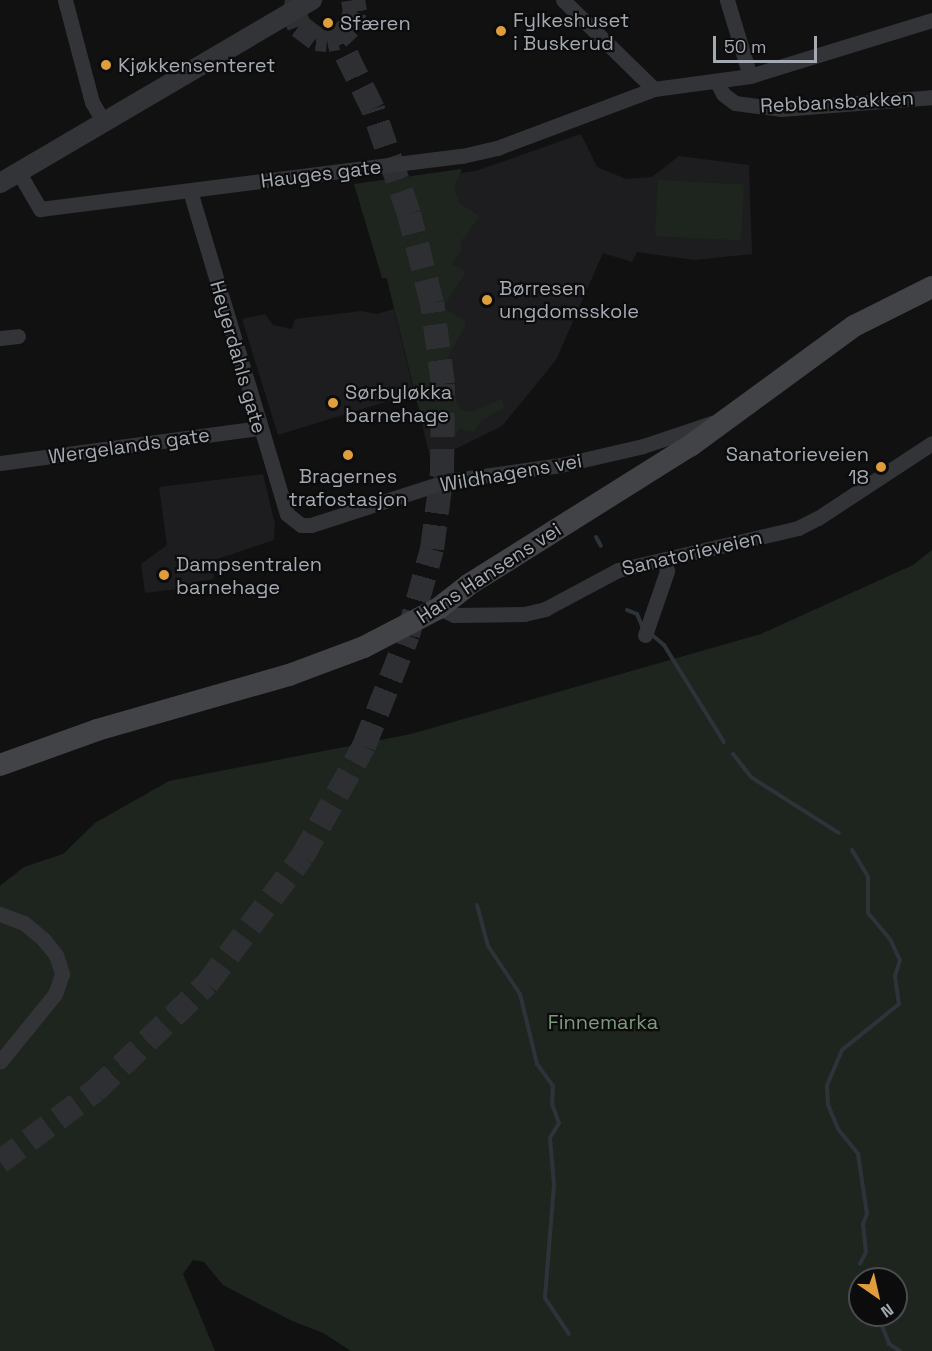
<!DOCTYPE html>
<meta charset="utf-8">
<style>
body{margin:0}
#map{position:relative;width:932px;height:1351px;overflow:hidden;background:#111112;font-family:"Space Grotesk",sans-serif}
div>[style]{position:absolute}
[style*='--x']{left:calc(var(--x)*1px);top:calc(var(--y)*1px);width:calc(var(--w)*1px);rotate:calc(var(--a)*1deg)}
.built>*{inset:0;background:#1d1d1f}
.green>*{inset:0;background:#1e251e;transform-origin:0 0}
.stream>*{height:4px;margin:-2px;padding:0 2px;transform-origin:2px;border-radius:2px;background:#2c343a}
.primary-tunnel>*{height:24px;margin-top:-12px;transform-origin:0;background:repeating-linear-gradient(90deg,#2e2f32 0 24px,transparent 0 36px)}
.minor>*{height:15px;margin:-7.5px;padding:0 7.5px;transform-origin:7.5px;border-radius:7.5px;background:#333437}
.tertiary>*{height:20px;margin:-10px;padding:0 10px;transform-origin:10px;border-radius:10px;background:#333437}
.secondary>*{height:22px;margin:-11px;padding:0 11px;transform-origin:11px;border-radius:11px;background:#414347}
.dots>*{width:16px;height:16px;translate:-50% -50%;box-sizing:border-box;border:3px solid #0c0c0d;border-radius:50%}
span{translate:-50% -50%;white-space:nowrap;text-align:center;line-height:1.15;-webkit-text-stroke:4.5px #0c0c0d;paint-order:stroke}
.poi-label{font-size:20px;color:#a4a9b2}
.left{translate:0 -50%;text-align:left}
.right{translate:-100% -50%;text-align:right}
.street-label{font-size:20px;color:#a4a9b2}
.park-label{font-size:20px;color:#7d9b7c}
.north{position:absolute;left:848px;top:1267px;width:60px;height:60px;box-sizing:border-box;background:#0c0c0d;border:2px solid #494b4f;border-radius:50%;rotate:146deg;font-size:16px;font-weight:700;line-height:24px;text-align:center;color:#a4a9b2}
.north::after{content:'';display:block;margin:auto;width:21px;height:27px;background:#df9d3c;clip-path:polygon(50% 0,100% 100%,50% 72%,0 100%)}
.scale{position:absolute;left:713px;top:36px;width:104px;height:27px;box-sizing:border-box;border:3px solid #a4a9b2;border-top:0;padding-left:8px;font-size:18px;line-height:21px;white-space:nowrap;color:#a4a9b2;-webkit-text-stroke:4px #0c0c0d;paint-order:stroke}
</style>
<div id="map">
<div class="built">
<i style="clip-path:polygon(581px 134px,597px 167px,626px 179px,652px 177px,679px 156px,749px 165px,752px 254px,695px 260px,637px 252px,632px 262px,603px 253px,556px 360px,502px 426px,431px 461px,364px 185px,476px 171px)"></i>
<i style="clip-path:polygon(394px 309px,414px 393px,278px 435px,242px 319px,265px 314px,273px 325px,292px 329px,295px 319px,361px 311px,376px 314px)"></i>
<i style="clip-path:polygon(263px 474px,275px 524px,274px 540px,212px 561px,214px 579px,194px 582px,194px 587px,145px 593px,141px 564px,167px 545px,159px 487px)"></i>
</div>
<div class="green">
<i style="clip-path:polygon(462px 169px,454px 187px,460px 204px,480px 216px,460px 243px,462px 248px,452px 264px,466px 272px,445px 304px,445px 309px,465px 321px,465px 326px,435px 380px,453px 392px,460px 410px,471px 412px,502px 399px,504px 408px,482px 420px,474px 432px,460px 429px,456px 435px,451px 436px,423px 424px,387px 278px,382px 278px,354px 184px)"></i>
<i style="left:658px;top:180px;width:86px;height:56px;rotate:3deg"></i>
<i style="clip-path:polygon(evenodd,932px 550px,932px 1351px,351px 1351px,323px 1333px,290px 1320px,223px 1285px,204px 1262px,193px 1260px,183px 1274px,215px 1351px,0 1351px,0 886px,24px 867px,63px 854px,95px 823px,169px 781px,411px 734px,761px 634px,913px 565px,932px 550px,860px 1279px,896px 1279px,896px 1315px,860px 1315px,860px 1279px)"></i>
</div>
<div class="stream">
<i style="--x:596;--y:537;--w:10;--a:61"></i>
<i style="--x:627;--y:610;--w:11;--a:22"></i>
<i style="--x:637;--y:614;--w:13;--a:67"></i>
<i style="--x:652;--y:635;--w:16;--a:40"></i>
<i style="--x:664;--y:645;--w:114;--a:58.3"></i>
<i style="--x:733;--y:754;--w:29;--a:52"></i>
<i style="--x:751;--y:777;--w:104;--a:32.5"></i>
<i style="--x:852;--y:850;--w:31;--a:59"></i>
<i style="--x:868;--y:877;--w:36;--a:90"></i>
<i style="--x:868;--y:913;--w:34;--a:50"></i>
<i style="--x:890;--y:939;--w:23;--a:65"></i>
<i style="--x:900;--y:960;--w:17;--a:107"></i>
<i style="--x:895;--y:976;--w:28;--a:82"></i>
<i style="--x:899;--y:1004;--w:73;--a:141.1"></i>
<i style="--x:842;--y:1050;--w:39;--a:113"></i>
<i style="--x:827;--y:1086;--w:19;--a:87"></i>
<i style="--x:828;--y:1105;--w:26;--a:67"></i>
<i style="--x:838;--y:1129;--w:32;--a:51"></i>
<i style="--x:858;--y:1154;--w:61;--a:81.5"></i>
<i style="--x:867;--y:1214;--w:11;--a:112"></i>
<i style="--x:863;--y:1224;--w:28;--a:84"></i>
<i style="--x:866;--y:1252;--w:13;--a:117"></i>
<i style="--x:477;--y:905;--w:42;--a:75"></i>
<i style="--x:488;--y:946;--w:58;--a:56.3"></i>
<i style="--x:520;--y:994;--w:72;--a:76.3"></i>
<i style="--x:537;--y:1064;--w:27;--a:54"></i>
<i style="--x:553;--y:1086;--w:18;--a:93"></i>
<i style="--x:552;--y:1104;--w:20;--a:70"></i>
<i style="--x:559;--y:1123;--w:17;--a:121"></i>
<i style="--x:550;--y:1138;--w:47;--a:85.1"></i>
<i style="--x:554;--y:1185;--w:113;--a:94.6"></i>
<i style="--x:545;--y:1298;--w:43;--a:56.3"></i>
<i style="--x:862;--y:1276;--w:3;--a:72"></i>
<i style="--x:878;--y:1315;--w:31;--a:69"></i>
<i style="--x:889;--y:1344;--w:13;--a:32"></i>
</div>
<div class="primary-tunnel">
<i style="--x:297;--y:0;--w:15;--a:98"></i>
<i style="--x:295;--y:15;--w:12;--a:70"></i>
<i style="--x:299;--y:26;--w:21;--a:37"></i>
<i style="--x:316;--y:39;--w:11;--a:5"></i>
<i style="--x:327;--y:40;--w:11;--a:-10"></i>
<i style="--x:338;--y:38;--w:16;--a:-43"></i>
<i style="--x:350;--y:27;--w:16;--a:-72"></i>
<i style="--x:355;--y:12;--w:12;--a:-99"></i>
<i style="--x:0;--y:1162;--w:119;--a:-36.8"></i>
<i style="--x:95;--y:1091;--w:155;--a:-43.7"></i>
<i style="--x:207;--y:984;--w:159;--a:-53.2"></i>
<i style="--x:302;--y:857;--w:127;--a:-60.8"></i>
<i style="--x:364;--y:746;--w:119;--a:-68.4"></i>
<i style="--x:408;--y:635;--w:89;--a:-74.4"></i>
<i style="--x:432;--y:549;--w:77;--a:-82.5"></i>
<i style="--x:442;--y:473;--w:89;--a:-89.4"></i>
<i style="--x:443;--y:384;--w:82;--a:-97.7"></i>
<i style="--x:432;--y:303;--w:92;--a:-104.5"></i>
<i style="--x:409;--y:214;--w:111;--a:-108.9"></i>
<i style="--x:373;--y:109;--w:79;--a:-116.2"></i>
</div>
<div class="minor">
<i style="--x:65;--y:0;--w:106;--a:75.2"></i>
<i style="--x:92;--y:102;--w:24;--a:60"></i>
<i style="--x:563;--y:0;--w:127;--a:44.4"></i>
<i style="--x:727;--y:0;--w:79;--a:73.2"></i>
<i style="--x:717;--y:82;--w:13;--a:63"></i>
<i style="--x:723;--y:94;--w:15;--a:37"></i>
<i style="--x:735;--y:103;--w:46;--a:7.4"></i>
<i style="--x:781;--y:109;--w:151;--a:-4.5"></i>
<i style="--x:19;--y:173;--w:42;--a:59.7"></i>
<i style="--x:40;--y:209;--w:425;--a:-7.2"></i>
<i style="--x:462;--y:156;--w:36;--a:-13"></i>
<i style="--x:497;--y:148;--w:168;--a:-20.6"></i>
<i style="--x:654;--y:89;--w:97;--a:-7.7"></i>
<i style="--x:750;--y:76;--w:190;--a:-17.1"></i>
<i style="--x:190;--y:191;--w:337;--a:73.3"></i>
<i style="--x:287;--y:514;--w:18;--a:38"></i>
<i style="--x:301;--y:525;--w:10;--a:0"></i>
<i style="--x:311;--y:525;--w:143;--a:-17.9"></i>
<i style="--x:447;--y:481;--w:115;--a:-8"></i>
<i style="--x:561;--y:465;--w:84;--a:-13"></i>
<i style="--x:643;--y:446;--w:73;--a:-18.4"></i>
<i style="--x:0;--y:338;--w:18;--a:-6"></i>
<i style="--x:0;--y:463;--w:261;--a:-7.7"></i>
<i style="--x:439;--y:608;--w:17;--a:25"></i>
<i style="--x:454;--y:615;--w:70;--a:-0.8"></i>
<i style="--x:524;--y:614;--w:22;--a:-13"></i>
<i style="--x:545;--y:609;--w:83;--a:-28.1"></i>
<i style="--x:618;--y:570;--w:185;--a:-13.1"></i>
<i style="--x:798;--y:528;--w:22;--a:-27"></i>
<i style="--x:818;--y:518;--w:136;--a:-33.3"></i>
<i style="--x:645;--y:635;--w:68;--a:-71"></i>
<i style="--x:667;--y:571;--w:12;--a:-104"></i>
<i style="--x:0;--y:914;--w:26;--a:21"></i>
<i style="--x:24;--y:923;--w:26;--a:40"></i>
<i style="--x:44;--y:940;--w:19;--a:51"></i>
<i style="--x:56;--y:955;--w:20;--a:72"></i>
<i style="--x:62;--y:974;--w:21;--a:109"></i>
<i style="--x:55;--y:994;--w:87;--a:129"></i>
</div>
<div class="tertiary">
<i style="--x:0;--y:183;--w:362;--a:-30.4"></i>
</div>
<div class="secondary">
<i style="--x:0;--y:765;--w:103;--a:-19.8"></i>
<i style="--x:97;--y:730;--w:200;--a:-16"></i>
<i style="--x:289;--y:675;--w:80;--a:-20.5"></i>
<i style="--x:364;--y:647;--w:85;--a:-27.5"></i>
<i style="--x:439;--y:608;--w:37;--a:-38"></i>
<i style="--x:468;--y:585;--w:262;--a:-32.1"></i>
<i style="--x:690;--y:446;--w:203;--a:-36.2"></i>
<i style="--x:854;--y:326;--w:87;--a:-26.6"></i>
</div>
<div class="dots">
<i style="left:328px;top:23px;background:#df9d3c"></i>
<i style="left:501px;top:31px;background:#df9d3c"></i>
<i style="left:106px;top:65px;background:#df9d3c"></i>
<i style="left:487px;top:300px;background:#df9d3c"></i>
<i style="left:333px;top:403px;background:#df9d3c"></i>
<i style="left:348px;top:455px;background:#df9d3c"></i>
<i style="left:881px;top:467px;background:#df9d3c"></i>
<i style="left:164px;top:575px;background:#df9d3c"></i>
</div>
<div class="poi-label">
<span class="left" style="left:513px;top:32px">Fylkeshuset<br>i Buskerud</span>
<span class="left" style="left:340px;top:23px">Sfæren</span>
<span class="left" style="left:118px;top:65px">Kjøkkensenteret</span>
<span class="left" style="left:499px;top:300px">Børresen<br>ungdomsskole</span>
<span class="left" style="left:345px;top:404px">Sørbyløkka<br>barnehage</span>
<span class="right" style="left:869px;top:466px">Sanatorieveien<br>18</span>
<span style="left:348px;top:488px">Bragernes<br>trafostasjon</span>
<span class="left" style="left:176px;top:576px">Dampsentralen<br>barnehage</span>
</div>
<div class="street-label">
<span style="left:837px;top:102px;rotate:-3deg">Rebbansbakken</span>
<span style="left:321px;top:174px;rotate:-7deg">Hauges gate</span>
<span style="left:238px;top:357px;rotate:74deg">Heyerdahls gate</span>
<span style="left:129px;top:446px;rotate:-8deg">Wergelands gate</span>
<span style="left:511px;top:473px;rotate:-10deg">Wildhagens vei</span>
<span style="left:692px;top:553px;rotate:-13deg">Sanatorieveien</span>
<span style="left:489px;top:573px;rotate:-33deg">Hans Hansens vei</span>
</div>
<div class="park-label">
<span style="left:603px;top:1022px">Finnemarka</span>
</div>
<div class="north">N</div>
<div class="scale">50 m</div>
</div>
